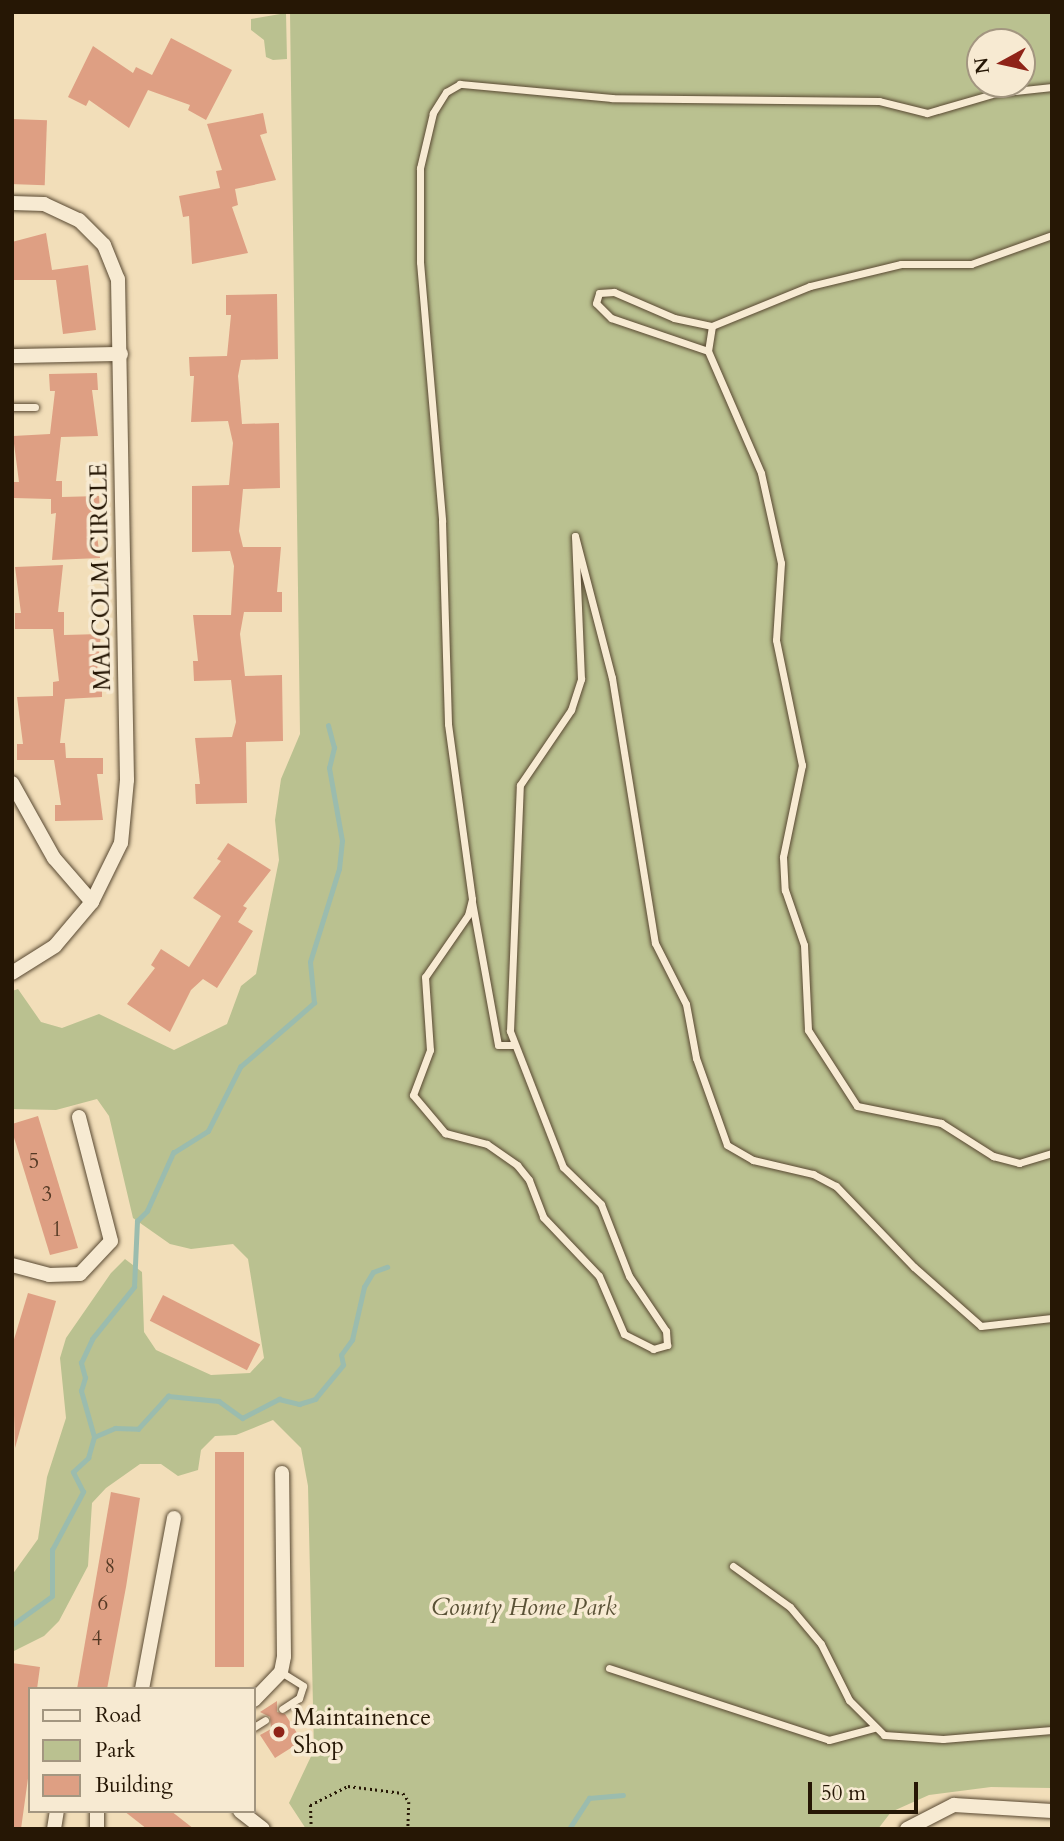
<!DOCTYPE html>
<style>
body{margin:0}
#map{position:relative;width:1064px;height:1841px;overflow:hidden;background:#f2deb9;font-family:Cardo,serif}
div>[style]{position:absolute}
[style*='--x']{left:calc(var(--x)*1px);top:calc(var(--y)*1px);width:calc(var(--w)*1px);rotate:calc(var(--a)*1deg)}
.green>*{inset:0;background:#bac190}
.stream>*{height:4.5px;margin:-2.25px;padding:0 2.25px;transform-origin:2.25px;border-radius:2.25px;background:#9bbcae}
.building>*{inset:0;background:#de9f83;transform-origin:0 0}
.path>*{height:2.5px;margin-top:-1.25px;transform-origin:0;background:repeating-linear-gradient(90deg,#261705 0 2px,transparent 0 5.5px)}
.roads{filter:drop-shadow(0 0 2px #594932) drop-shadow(0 0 2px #594932)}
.lane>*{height:7px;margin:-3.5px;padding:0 3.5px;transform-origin:3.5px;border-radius:3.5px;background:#f7ead2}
.street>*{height:14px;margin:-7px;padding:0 7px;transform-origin:7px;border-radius:7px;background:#f7ead2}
.dots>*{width:19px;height:19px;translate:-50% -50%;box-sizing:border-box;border:4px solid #f7ead2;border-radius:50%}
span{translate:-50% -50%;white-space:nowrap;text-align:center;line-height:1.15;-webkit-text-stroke:7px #f7ead2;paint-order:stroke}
.number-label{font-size:21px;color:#543924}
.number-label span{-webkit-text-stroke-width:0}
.street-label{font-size:24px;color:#261705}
.park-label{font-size:24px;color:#5a5236;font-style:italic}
.poi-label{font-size:24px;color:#261705}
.left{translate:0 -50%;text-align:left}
.frame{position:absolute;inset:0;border:14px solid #261705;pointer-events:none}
.legend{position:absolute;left:28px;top:1687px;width:228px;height:126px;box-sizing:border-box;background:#f7ead2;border:2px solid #a39680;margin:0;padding:9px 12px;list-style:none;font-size:21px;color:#261705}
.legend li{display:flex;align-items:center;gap:14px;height:35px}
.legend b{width:35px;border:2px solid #a39680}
.north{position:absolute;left:966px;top:28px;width:70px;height:70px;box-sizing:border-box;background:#f7ead2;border:2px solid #a39680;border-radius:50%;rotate:262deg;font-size:19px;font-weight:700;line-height:28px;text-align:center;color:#261705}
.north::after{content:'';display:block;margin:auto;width:24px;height:32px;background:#8f2418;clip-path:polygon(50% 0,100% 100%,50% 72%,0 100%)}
.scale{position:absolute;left:808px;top:1782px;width:110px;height:32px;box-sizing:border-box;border:4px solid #261705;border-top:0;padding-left:9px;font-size:21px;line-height:24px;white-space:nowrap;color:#261705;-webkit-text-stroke:5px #f7ead2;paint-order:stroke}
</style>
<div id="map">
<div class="green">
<i style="clip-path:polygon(evenodd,290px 12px,1052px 12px,1052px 1788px,991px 1787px,929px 1795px,891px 1812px,878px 1829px,306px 1829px,289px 1803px,314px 1750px,308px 1486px,301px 1448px,273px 1420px,236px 1435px,215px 1436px,201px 1450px,198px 1470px,178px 1476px,161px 1464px,140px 1464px,106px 1488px,92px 1503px,88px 1566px,59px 1621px,44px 1636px,12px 1652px,12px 1575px,38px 1539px,47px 1477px,66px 1418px,60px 1358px,66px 1338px,111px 1273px,125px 1259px,142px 1272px,144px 1332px,156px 1350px,211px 1375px,250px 1373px,264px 1358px,248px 1259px,233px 1244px,191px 1249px,170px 1244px,133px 1218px,109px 1116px,97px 1099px,56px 1110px,12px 1109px,12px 991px,18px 989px,41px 1022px,62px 1028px,99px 1014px,174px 1050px,227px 1024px,241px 986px,256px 974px,279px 860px,275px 820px,281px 779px,300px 734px,290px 12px,980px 42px,1022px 42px,1022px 84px,980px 84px,980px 42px)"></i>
<i style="clip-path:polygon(286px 13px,287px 59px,273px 60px,266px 57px,264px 40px,251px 30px,251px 19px)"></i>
</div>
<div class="stream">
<i style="--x:94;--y:1437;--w:23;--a:-23"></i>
<i style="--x:115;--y:1428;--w:23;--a:2"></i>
<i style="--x:138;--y:1429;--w:45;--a:-47.7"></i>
<i style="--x:168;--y:1396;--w:51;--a:5.6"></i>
<i style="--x:219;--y:1401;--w:29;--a:36"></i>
<i style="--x:242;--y:1418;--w:42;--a:-27.2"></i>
<i style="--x:279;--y:1399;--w:21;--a:14"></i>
<i style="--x:299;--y:1404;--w:17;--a:-17"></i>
<i style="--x:315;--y:1399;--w:44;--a:-50.5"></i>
<i style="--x:343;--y:1365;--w:10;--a:-101"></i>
<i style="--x:341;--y:1355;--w:19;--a:-54"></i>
<i style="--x:352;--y:1340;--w:54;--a:-77.2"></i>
<i style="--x:364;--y:1287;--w:17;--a:-59"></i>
<i style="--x:373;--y:1272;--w:15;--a:-20"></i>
<i style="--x:12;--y:1625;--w:49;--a:-35.9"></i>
<i style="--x:52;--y:1596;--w:46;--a:-90"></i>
<i style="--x:52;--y:1550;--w:66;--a:-61.9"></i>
<i style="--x:83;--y:1492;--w:22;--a:-117"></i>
<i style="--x:73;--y:1472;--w:21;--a:-43"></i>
<i style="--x:88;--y:1458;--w:22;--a:-74"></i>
<i style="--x:94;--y:1437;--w:48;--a:-105.8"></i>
<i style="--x:81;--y:1391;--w:14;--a:-73"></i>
<i style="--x:85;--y:1378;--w:16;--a:-105"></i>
<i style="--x:81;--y:1363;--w:26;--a:-65"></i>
<i style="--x:92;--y:1339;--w:67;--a:-51.1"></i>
<i style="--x:134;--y:1287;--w:66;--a:-87.4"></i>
<i style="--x:137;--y:1221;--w:14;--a:-45"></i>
<i style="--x:147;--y:1211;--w:64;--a:-65.9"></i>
<i style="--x:173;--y:1153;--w:41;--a:-32.2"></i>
<i style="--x:208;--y:1131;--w:72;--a:-63.4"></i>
<i style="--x:240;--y:1067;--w:98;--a:-40.9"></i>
<i style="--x:314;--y:1003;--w:41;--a:-95.6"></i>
<i style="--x:310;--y:962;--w:97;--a:-72.7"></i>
<i style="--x:339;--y:869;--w:28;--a:-84"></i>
<i style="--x:342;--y:841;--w:74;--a:-100.1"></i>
<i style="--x:329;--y:768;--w:21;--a:-76"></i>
<i style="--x:334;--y:748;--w:23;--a:-105"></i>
<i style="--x:569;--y:1829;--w:37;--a:-57"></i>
<i style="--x:589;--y:1798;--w:34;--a:-5"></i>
</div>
<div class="building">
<i style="clip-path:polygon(171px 38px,232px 70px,206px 120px,188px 110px,190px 105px,148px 90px,129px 128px,89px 100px,86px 106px,68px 97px,93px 46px,133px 73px,136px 67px,152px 75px)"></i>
<i style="clip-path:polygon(263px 113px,267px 133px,260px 135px,276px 180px,235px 189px,238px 205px,232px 207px,248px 253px,192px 264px,189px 216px,183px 217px,179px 196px,220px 188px,216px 171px,222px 170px,207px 124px)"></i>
<i style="left:12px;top:119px;width:35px;height:65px;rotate:2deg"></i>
<i style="clip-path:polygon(46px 233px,52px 270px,88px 265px,96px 330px,63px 334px,56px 280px,12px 280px,12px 242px)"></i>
<i style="clip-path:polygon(277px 294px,278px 359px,241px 360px,238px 376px,242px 424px,279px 423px,280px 488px,243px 489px,239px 531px,243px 547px,281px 547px,277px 592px,282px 592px,282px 612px,244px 612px,240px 634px,245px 676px,282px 675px,283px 741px,246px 742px,247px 803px,196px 804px,195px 784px,200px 784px,195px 738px,232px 737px,236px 722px,231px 680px,194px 681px,193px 661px,198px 661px,193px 615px,231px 615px,234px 566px,230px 551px,192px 552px,192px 486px,229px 485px,233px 443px,228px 421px,191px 422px,194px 376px,190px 376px,189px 357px,227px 356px,231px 315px,226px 315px,226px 295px)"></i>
<i style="clip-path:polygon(97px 373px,98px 390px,92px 390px,98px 436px,61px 437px,56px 481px,62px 481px,62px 497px,99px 496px,100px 513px,94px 513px,100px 558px,52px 560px,56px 513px,51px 514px,51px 499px,14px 498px,14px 482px,19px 482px,13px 436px,50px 434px,55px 391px,50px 391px,49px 374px)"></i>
<i style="clip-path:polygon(63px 565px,58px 612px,64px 612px,64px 635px,101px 634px,96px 681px,102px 681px,102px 697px,65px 699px,60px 743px,65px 743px,66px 758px,103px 758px,103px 774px,97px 774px,103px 820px,55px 821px,55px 805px,61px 805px,54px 760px,17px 760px,17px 744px,23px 744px,17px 697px,53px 696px,53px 682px,59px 681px,53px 629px,15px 629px,15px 613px,21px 613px,15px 567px)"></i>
<i style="clip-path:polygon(228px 843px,271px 870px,243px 906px,247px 908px,238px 922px,253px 931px,217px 988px,203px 979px,191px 990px,170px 1032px,127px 1004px,155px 968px,151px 965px,161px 949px,189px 967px,221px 916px,193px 898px,221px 861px,217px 859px)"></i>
<i style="clip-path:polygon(38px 1116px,78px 1248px,50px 1255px,12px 1131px,12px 1124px)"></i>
<i style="clip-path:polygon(28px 1293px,56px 1301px,15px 1448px,12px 1346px)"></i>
<i style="left:163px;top:1295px;width:109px;height:29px;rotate:27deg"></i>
<i style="left:215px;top:1452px;width:29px;height:215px"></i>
<i style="clip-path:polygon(111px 1492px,140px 1498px,126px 1587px,107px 1689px,77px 1689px)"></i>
<i style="clip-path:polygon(12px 1663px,40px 1667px,37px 1689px,30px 1689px,30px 1764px,21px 1829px,12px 1829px)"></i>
<i style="clip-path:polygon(277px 1701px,277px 1712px,285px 1714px,302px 1741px,275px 1758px,260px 1735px,271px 1729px,270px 1717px,260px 1712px)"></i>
<i style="clip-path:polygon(124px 1811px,171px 1811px,194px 1829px,147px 1829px)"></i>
</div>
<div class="path">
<i style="--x:311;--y:1829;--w:24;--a:-92"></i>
<i style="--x:310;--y:1805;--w:42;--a:-26.6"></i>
<i style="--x:348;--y:1786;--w:55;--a:7.3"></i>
<i style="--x:403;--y:1793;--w:11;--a:56"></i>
<i style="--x:409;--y:1802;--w:27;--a:92"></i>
</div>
<div class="roads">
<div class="lane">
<i style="--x:1052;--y:87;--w:56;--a:173.9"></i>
<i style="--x:996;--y:93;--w:72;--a:163.8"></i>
<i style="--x:927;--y:113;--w:49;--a:-166"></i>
<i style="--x:879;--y:101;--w:267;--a:-179.4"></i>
<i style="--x:612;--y:98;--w:153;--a:-174.7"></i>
<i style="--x:460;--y:84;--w:16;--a:150"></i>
<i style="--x:446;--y:92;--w:25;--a:122"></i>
<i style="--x:433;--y:113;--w:57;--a:103.3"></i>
<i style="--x:420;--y:168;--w:94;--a:90"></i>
<i style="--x:420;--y:262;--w:260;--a:85.1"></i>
<i style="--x:442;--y:521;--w:203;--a:88.3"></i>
<i style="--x:448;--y:724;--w:177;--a:82.2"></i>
<i style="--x:472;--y:899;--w:16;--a:104"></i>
<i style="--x:468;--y:915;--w:75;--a:124.7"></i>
<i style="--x:425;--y:977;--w:73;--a:86.1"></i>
<i style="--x:430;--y:1050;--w:48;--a:110.7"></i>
<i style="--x:413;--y:1095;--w:50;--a:49.9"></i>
<i style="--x:445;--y:1133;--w:43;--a:14.7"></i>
<i style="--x:487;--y:1144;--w:37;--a:35"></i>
<i style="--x:517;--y:1165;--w:19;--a:51"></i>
<i style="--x:529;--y:1180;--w:40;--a:69"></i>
<i style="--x:543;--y:1217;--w:81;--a:46.5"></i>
<i style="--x:599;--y:1276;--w:63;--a:66.7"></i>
<i style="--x:624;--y:1334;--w:33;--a:27"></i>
<i style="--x:653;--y:1349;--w:15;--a:-16"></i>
<i style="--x:667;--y:1345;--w:14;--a:-94"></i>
<i style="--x:666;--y:1331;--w:66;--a:-123.9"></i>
<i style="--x:629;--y:1276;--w:77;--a:-111.3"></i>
<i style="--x:601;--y:1204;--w:53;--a:-135.8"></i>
<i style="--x:563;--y:1167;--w:146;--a:-111.3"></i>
<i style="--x:510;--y:1031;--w:246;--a:-87.7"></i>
<i style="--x:520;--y:785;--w:91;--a:-55.8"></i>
<i style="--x:571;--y:710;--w:33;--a:-72"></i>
<i style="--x:581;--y:679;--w:143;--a:-92.4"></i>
<i style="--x:575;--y:536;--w:147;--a:75.4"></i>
<i style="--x:612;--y:678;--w:268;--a:80.8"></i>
<i style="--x:655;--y:943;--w:68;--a:63.1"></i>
<i style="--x:686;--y:1004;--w:55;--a:79.5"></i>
<i style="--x:696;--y:1058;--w:92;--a:70.4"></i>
<i style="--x:727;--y:1145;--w:30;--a:30"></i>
<i style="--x:753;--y:1160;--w:62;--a:13.1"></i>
<i style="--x:813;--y:1174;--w:26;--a:28"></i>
<i style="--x:836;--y:1186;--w:112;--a:46.1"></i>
<i style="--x:914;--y:1267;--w:89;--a:41.4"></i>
<i style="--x:981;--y:1326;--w:71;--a:-6.4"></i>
<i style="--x:1052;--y:235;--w:86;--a:160.3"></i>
<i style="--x:971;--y:264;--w:70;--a:180"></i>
<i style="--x:901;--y:264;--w:94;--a:166.4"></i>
<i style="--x:810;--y:286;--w:106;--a:157.8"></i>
<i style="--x:712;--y:326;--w:25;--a:99"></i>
<i style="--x:708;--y:351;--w:133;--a:66.5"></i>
<i style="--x:761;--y:473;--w:92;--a:77.5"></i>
<i style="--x:781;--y:563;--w:77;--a:93.7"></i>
<i style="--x:776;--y:640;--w:128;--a:78.3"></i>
<i style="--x:802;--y:765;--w:94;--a:101.7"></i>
<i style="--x:783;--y:857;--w:33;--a:87"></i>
<i style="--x:785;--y:890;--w:58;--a:70.9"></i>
<i style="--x:804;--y:945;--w:85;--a:87.3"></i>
<i style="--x:808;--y:1030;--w:90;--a:57.2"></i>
<i style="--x:857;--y:1106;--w:86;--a:11.4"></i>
<i style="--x:941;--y:1123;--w:62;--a:32.4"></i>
<i style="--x:993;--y:1156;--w:27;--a:15"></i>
<i style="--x:1019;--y:1163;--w:34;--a:-17"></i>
<i style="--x:708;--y:351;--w:102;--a:-161.2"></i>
<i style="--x:611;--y:318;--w:21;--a:-135"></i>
<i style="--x:596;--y:303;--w:10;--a:-73"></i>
<i style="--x:599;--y:293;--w:15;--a:-4"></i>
<i style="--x:614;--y:292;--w:65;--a:23.4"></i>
<i style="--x:674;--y:318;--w:39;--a:12"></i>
<i style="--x:12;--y:407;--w:23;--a:0"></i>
<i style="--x:472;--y:902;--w:145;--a:79.7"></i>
<i style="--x:498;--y:1045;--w:15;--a:0"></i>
<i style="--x:733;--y:1566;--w:70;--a:35.7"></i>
<i style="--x:790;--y:1607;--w:48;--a:50"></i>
<i style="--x:821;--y:1644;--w:63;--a:63.4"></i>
<i style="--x:849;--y:1700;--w:49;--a:45"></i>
<i style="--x:884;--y:1735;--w:59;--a:3.9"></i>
<i style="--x:943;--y:1739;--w:109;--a:-4.7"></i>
<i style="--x:609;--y:1668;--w:231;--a:18.1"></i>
<i style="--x:829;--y:1740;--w:47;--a:-14.9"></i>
<i style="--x:281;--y:1672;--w:26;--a:32"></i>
<i style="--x:303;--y:1686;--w:13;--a:108"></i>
<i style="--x:299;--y:1698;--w:20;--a:147"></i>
<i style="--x:254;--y:1727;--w:13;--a:-32"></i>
</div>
<div class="street">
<i style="--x:12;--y:203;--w:32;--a:2"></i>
<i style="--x:44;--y:204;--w:38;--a:25"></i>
<i style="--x:79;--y:220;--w:35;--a:45"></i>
<i style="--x:104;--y:245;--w:37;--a:68"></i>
<i style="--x:118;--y:279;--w:501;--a:88.97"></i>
<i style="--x:127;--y:780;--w:63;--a:95.4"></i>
<i style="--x:121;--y:843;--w:66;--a:116.2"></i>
<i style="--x:92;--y:902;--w:57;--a:130.1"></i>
<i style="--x:55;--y:946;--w:51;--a:147.9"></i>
<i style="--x:12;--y:356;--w:109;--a:-1.1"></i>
<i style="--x:12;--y:783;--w:86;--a:60.8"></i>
<i style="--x:54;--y:858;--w:58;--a:49.2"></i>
<i style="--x:12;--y:1265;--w:38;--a:15"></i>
<i style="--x:49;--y:1275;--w:31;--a:-2"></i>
<i style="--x:80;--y:1274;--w:45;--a:-46.8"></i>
<i style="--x:111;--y:1241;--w:128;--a:-104.5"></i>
<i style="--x:142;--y:1689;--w:174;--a:-79.4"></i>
<i style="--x:254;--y:1700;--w:39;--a:-46"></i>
<i style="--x:281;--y:1672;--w:16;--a:-79"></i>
<i style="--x:284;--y:1656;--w:183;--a:-90.6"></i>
<i style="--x:97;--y:1811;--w:18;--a:90"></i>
<i style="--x:240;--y:1811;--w:29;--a:38"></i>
<i style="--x:54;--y:1829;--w:18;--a:-81"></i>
<i style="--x:907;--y:1829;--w:53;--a:-27.1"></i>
<i style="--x:954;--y:1805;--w:98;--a:3.5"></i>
</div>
</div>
<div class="dots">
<i style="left:279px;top:1732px;background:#8f2418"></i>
</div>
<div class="number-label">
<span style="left:34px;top:1162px">5</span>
<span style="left:47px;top:1195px">3</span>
<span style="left:57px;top:1230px">1</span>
<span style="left:110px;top:1567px">8</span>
<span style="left:103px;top:1604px">6</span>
<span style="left:97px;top:1639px">4</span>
</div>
<div class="street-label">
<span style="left:101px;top:577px;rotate:-91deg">MALCOLM CIRCLE</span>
</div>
<div class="park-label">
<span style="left:524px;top:1608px">County Home Park</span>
</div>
<div class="poi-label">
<span class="left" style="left:293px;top:1732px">Maintainence<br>Shop</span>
</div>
<div class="frame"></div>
<ul class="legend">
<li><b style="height:9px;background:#f7ead2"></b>Road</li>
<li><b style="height:19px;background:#bac190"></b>Park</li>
<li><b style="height:19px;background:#de9f83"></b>Building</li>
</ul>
<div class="north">N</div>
<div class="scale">50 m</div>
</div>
